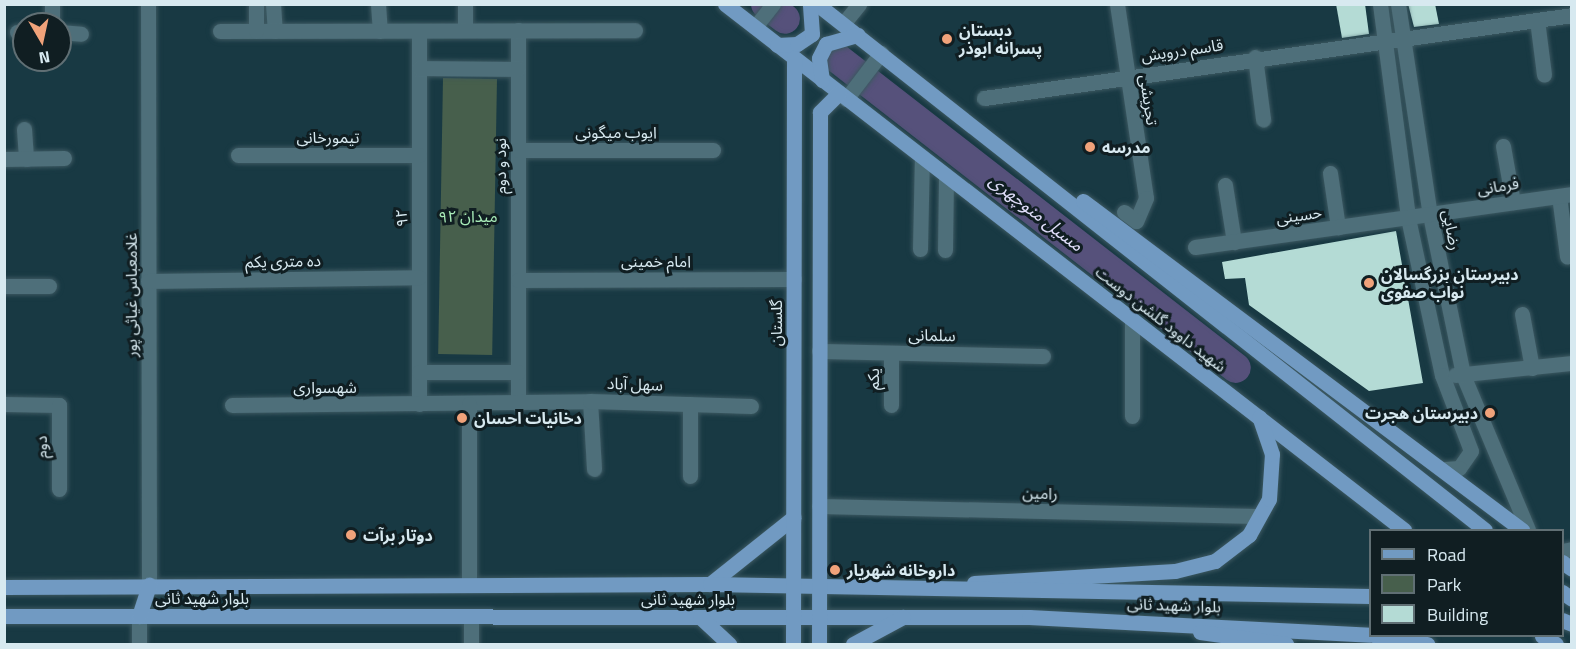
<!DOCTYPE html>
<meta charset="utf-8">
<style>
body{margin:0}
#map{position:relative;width:1576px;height:649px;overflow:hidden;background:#183943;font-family:"Titillium Web","Noto Sans Arabic",sans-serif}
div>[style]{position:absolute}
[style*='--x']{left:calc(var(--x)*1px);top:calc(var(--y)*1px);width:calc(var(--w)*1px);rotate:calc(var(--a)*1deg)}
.green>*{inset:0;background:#475f4c;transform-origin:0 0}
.river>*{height:30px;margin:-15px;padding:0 15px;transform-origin:15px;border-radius:15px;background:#56517b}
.building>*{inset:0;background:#b4dbd5}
.roads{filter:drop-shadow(0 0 2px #3c5861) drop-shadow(0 0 2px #3c5861)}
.minor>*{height:15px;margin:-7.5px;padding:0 7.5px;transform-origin:7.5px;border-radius:7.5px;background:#4e6f7a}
.major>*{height:15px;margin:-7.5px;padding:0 7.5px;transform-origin:7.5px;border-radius:7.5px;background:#719ac2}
.dots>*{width:16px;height:16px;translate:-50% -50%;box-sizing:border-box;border:3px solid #101e22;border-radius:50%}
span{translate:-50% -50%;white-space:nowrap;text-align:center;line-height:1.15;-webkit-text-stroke:6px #101e22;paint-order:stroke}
.poi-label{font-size:16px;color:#d7e9f0;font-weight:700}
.left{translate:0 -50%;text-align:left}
.right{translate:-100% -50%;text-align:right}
.street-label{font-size:16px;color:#d7e9f0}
.park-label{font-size:16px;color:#a8ecb8}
.water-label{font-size:18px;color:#dddbf7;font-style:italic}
.frame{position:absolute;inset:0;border:6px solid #d7e9f0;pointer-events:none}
.legend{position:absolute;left:1369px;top:529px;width:195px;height:108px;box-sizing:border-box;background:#101e22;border:2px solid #606f74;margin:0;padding:8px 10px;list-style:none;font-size:18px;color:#d7e9f0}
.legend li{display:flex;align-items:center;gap:12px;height:30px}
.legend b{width:30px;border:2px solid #606f74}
.north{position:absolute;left:12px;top:12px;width:60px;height:60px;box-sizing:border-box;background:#101e22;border:2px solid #606f74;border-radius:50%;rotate:171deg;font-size:16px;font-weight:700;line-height:24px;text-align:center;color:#d7e9f0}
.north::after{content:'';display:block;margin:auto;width:21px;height:27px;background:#f0a27a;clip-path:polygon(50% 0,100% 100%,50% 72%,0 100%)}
</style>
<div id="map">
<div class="green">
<i style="left:443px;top:78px;width:54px;height:276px;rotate:1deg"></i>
</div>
<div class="river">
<i style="--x:766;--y:4;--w:24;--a:38"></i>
<i style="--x:837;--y:58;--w:505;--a:37.85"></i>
</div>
<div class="building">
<i style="clip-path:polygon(1336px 4px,1365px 4px,1369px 34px,1342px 38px)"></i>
<i style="clip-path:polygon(1408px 4px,1435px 4px,1439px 24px,1414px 27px)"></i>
<i style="clip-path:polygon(1396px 231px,1423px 383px,1369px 391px,1249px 305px,1245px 278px,1225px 279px,1222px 262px)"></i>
</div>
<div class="roads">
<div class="minor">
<i style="--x:148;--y:4;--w:581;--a:89.9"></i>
<i style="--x:273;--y:4;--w:27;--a:86"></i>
<i style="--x:378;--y:4;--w:27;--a:86"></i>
<i style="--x:1117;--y:4;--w:196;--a:81.5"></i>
<i style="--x:1146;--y:198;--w:25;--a:113"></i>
<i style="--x:1136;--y:221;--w:15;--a:-143"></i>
<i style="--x:1380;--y:4;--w:216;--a:82.5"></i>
<i style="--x:1408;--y:218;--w:161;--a:77.8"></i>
<i style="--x:1442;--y:375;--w:81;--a:69.1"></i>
<i style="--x:1471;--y:451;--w:21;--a:125"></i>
<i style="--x:1459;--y:468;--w:14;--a:176"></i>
<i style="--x:1398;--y:4;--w:213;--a:81.4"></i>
<i style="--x:1430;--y:215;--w:163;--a:78.3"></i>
<i style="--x:1463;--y:375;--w:168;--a:67.2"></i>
<i style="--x:1537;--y:20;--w:55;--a:82.7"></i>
<i style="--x:52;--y:24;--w:20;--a:-90"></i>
<i style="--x:843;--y:24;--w:26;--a:-51"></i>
<i style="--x:755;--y:27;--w:29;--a:-52"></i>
<i style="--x:465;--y:30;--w:26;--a:-90"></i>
<i style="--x:518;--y:30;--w:374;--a:90"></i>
<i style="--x:220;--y:31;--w:415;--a:-0.1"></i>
<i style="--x:256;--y:31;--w:27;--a:-90"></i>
<i style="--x:419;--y:31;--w:373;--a:90"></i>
<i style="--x:17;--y:32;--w:7;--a:0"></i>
<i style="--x:60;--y:32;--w:21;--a:5"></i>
<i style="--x:1255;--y:57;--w:63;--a:82.6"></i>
<i style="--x:419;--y:68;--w:99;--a:0.6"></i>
<i style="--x:984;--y:98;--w:594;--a:-8.03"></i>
<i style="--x:846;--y:99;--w:58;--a:-52.7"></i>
<i style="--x:24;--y:129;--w:30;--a:86"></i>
<i style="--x:1503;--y:146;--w:57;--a:79.9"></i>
<i style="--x:518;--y:150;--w:195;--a:0"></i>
<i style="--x:238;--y:155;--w:181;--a:0"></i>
<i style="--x:4;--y:159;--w:60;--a:-1"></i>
<i style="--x:1330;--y:173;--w:55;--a:81.6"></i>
<i style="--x:1225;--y:185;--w:58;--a:81"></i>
<i style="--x:1559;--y:196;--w:61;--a:82.4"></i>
<i style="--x:1195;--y:247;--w:381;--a:-8"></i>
<i style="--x:920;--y:249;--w:92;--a:-88.8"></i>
<i style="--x:945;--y:250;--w:74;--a:-89.2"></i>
<i style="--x:518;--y:280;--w:276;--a:-0.2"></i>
<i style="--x:148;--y:281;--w:271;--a:-0.8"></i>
<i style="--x:4;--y:286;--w:45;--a:0"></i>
<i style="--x:1522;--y:314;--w:55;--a:79.5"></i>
<i style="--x:1132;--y:319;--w:97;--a:90"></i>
<i style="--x:819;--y:351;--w:224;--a:1.3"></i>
<i style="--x:891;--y:353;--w:52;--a:90"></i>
<i style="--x:419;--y:372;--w:99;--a:0"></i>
<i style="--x:1455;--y:375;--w:118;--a:-5.9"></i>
<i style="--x:590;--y:401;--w:68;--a:86.6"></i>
<i style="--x:4;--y:404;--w:55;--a:1"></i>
<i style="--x:59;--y:405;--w:84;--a:90"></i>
<i style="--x:232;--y:405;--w:358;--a:-0.6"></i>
<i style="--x:590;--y:401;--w:161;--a:1.8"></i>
<i style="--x:690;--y:476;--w:72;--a:-90"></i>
<i style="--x:819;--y:506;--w:440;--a:1.3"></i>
<i style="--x:1562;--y:551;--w:10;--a:-11"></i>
<i style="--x:469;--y:583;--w:179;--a:-90"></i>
<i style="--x:139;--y:616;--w:28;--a:90"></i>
<i style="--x:471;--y:617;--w:27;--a:90"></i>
</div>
<div class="major">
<i style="--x:725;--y:4;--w:859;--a:37.76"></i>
<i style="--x:817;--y:4;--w:850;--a:38.22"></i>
<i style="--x:777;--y:45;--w:20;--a:-3"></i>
<i style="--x:797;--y:44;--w:18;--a:-34"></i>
<i style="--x:812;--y:34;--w:30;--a:-94"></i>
<i style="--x:822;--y:80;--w:22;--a:-98"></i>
<i style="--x:819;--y:58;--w:16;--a:-63"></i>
<i style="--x:826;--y:44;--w:33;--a:-16"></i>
<i style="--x:1083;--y:201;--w:549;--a:36.85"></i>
<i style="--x:1562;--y:562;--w:12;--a:35"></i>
<i style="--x:974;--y:583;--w:201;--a:-3.4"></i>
<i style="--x:1175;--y:571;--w:41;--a:-14"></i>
<i style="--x:1215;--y:561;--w:43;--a:-37.4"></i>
<i style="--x:1249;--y:535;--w:41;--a:-60.9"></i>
<i style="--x:1269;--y:499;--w:45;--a:-86.2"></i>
<i style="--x:1272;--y:454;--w:39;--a:-109"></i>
<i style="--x:710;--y:584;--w:107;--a:-38.6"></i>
<i style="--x:4;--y:587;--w:706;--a:-0.24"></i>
<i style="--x:710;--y:584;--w:660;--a:1.04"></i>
<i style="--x:1562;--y:592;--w:12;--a:35"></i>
<i style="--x:4;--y:616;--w:1025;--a:0.06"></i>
<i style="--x:1029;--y:617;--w:341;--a:3"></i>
<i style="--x:139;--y:616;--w:33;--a:-72"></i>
<i style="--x:700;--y:617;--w:40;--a:43"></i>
<i style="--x:1562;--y:620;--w:11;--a:22"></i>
<i style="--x:1200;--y:632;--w:87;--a:7.9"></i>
<i style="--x:1376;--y:636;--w:52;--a:8.9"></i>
<i style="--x:1542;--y:636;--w:16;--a:30"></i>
<i style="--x:793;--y:644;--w:586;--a:-89.9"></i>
<i style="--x:819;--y:644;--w:532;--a:-89.89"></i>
<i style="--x:820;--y:112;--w:27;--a:-45"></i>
<i style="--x:853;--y:644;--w:57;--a:-28.4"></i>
</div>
</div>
<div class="dots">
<i style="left:947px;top:39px;background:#f0a27a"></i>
<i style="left:1090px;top:147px;background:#f0a27a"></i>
<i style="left:1369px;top:283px;background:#f0a27a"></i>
<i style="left:1490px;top:413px;background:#f0a27a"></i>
<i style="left:462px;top:418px;background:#f0a27a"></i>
<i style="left:351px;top:535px;background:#f0a27a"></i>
<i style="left:835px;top:570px;background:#f0a27a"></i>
</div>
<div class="poi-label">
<span class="left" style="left:959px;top:39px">دبستان<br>پسرانه ابوذر</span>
<span class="left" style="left:1102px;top:147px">مدرسه</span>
<span class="left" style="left:1381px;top:283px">دبیرستان بزرگسالان<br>نواب صفوی</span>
<span class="right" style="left:1478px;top:413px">دبیرستان هجرت</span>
<span class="left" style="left:474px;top:418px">دخانیات احسان</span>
<span class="left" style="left:363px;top:535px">دوتار برآت</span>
<span class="left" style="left:847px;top:570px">داروخانه شهریار</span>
</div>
<div class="street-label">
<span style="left:1182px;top:50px;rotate:-8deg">قاسم درویش</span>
<span style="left:1149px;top:100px;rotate:82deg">تجریشی</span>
<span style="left:616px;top:132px">ایوب میگونی</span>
<span style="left:328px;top:137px">تیمورخانی</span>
<span style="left:500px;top:166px;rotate:-90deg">نود و دوم</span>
<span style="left:1498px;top:186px;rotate:-9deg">فرمانی</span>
<span style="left:1299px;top:215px;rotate:-8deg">حسینی</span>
<span style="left:401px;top:218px;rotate:-90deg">۹۲</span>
<span style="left:1452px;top:230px;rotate:79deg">رضایی</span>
<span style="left:283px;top:261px;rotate:-1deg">ده متری یکم</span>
<span style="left:656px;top:261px">امام خمینی</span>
<span style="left:131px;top:295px;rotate:-90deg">غلامعباس غیاثی پور</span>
<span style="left:1161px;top:319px;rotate:38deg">شهید داوود گلشن دوست</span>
<span style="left:776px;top:323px;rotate:-90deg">گلستان</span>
<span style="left:932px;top:335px;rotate:1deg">سلمانی</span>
<span style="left:873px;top:379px;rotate:-90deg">یکم</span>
<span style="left:635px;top:384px;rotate:2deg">سهل آباد</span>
<span style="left:325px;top:387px">شهسواری</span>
<span style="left:41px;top:447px;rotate:-90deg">دوم</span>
<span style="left:1040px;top:493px;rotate:1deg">رامین</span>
<span style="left:202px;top:598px">بلوار شهید ثانی</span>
<span style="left:688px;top:599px">بلوار شهید ثانی</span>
<span style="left:1174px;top:605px;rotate:2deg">بلوار شهید ثانی</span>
</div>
<div class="park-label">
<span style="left:468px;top:216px">میدان ۹۲</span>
</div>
<div class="water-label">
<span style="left:1036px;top:213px;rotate:38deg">مسیل منوچهری</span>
</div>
<div class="frame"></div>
<ul class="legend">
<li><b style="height:8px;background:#719ac2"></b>Road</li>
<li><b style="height:16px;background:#475f4c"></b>Park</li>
<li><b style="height:16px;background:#b4dbd5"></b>Building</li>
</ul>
<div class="north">N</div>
</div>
